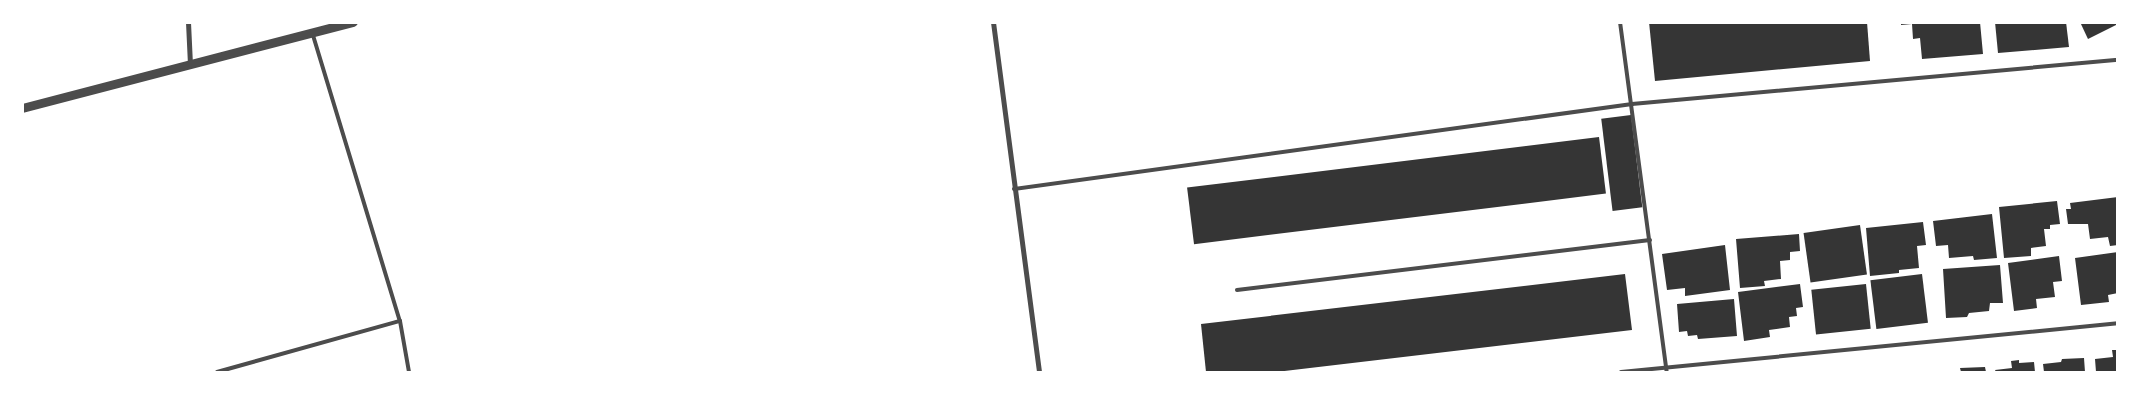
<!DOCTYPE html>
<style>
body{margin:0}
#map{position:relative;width:2140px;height:395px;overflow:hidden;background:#fff;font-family:"DejaVu Sans",sans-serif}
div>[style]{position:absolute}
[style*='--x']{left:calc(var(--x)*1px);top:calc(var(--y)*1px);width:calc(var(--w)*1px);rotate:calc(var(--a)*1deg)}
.building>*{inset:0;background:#353535;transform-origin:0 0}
.service>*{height:4px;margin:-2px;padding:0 2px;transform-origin:2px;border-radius:2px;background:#4c4c4c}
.minor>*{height:5px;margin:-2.5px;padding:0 2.5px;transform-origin:2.5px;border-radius:2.5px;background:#4c4c4c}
.tertiary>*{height:9px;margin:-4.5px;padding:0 4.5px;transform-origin:4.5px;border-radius:4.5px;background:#4c4c4c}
span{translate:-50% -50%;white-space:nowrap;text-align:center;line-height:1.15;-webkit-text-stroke:4.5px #fff;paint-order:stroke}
.frame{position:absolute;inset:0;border:24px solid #fff;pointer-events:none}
</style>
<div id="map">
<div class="building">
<i style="clip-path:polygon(1649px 22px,1867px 22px,1870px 61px,1655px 81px)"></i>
<i style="clip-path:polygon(1901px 22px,1980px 22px,1983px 54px,1922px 59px,1920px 38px,1913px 39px,1912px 24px,1901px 25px)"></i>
<i style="clip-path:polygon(1995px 22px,2066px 22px,2069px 47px,1998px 53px)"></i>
<i style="clip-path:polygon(2080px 22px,2118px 22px,2118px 24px,2088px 39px)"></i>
<i style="left:1631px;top:115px;width:93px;height:30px;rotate:83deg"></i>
<i style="left:1599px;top:137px;width:57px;height:415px;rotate:83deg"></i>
<i style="clip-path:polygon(2118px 197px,2118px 245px,2110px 246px,2108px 237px,2090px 239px,2088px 224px,2068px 224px,2066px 209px,2071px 209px,2070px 203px)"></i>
<i style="clip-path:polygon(2057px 201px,2060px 224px,2050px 225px,2050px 229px,2044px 229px,2046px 246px,2031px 248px,2031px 256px,2004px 258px,1999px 207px)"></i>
<i style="clip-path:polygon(1992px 214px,1997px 258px,1974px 260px,1973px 256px,1949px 258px,1948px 245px,1936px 246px,1933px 221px)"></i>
<i style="clip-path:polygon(1923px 222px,1926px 245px,1917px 246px,1919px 268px,1899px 270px,1899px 273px,1870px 276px,1866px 228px)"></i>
<i style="left:1860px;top:225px;width:50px;height:57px;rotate:82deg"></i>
<i style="clip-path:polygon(1799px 234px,1800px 251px,1790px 252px,1790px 260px,1780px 261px,1781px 279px,1764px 281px,1765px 286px,1740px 288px,1736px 239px)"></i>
<i style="clip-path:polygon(1725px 245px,1730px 290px,1685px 296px,1685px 288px,1667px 290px,1662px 254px)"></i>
<i style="clip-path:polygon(2118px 252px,2118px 293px,2108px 295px,2109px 302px,2081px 305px,2075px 258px)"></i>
<i style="clip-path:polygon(2059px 256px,2062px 281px,2053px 282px,2055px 297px,2036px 299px,2037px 308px,2014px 311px,2008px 263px)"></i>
<i style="clip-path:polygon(2000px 265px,2003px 303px,1990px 303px,1989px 311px,1969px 313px,1967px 317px,1946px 318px,1943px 269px)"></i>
<i style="clip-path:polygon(1625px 274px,1632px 330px,1276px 372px,1206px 372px,1201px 324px)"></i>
<i style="left:1922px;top:274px;width:49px;height:52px;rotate:83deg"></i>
<i style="clip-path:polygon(1800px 284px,1803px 307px,1796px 308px,1797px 316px,1789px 317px,1790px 327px,1769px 330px,1770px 337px,1744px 341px,1738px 292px)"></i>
<i style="left:1866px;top:284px;width:45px;height:55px;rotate:84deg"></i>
<i style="clip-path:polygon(1734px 299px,1737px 336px,1698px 339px,1697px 335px,1688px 336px,1687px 331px,1679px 332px,1677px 304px)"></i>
<i style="clip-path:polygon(2112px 350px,2118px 350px,2118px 372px,2096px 372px,2095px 359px,2113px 357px)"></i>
<i style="clip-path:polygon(2084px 358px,2085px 372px,2044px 372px,2043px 364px,2061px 362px,2062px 359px)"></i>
<i style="clip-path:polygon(2019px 360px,2019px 363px,2034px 362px,2035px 372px,1996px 372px,1995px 370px,2012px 368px,2011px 361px)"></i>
<i style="clip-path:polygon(1985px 367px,1986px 372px,1961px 372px,1960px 368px)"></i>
</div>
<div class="service">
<i style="--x:1620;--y:22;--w:353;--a:82.4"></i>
<i style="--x:312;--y:32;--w:302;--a:73.1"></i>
<i style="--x:400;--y:321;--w:52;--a:80"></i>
<i style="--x:1014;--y:189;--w:624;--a:-7.83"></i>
<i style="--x:1632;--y:104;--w:488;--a:-5.2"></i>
<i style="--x:1237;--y:290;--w:416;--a:-6.9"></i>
<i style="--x:217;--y:372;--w:190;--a:-15.6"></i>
<i style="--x:1621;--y:372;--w:499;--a:-5.6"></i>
</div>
<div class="minor">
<i style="--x:188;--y:22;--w:42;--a:87.3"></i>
<i style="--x:993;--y:22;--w:353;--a:82.5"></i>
</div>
<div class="tertiary">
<i style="--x:22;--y:108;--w:342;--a:-14.6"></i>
</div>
<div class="frame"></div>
</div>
